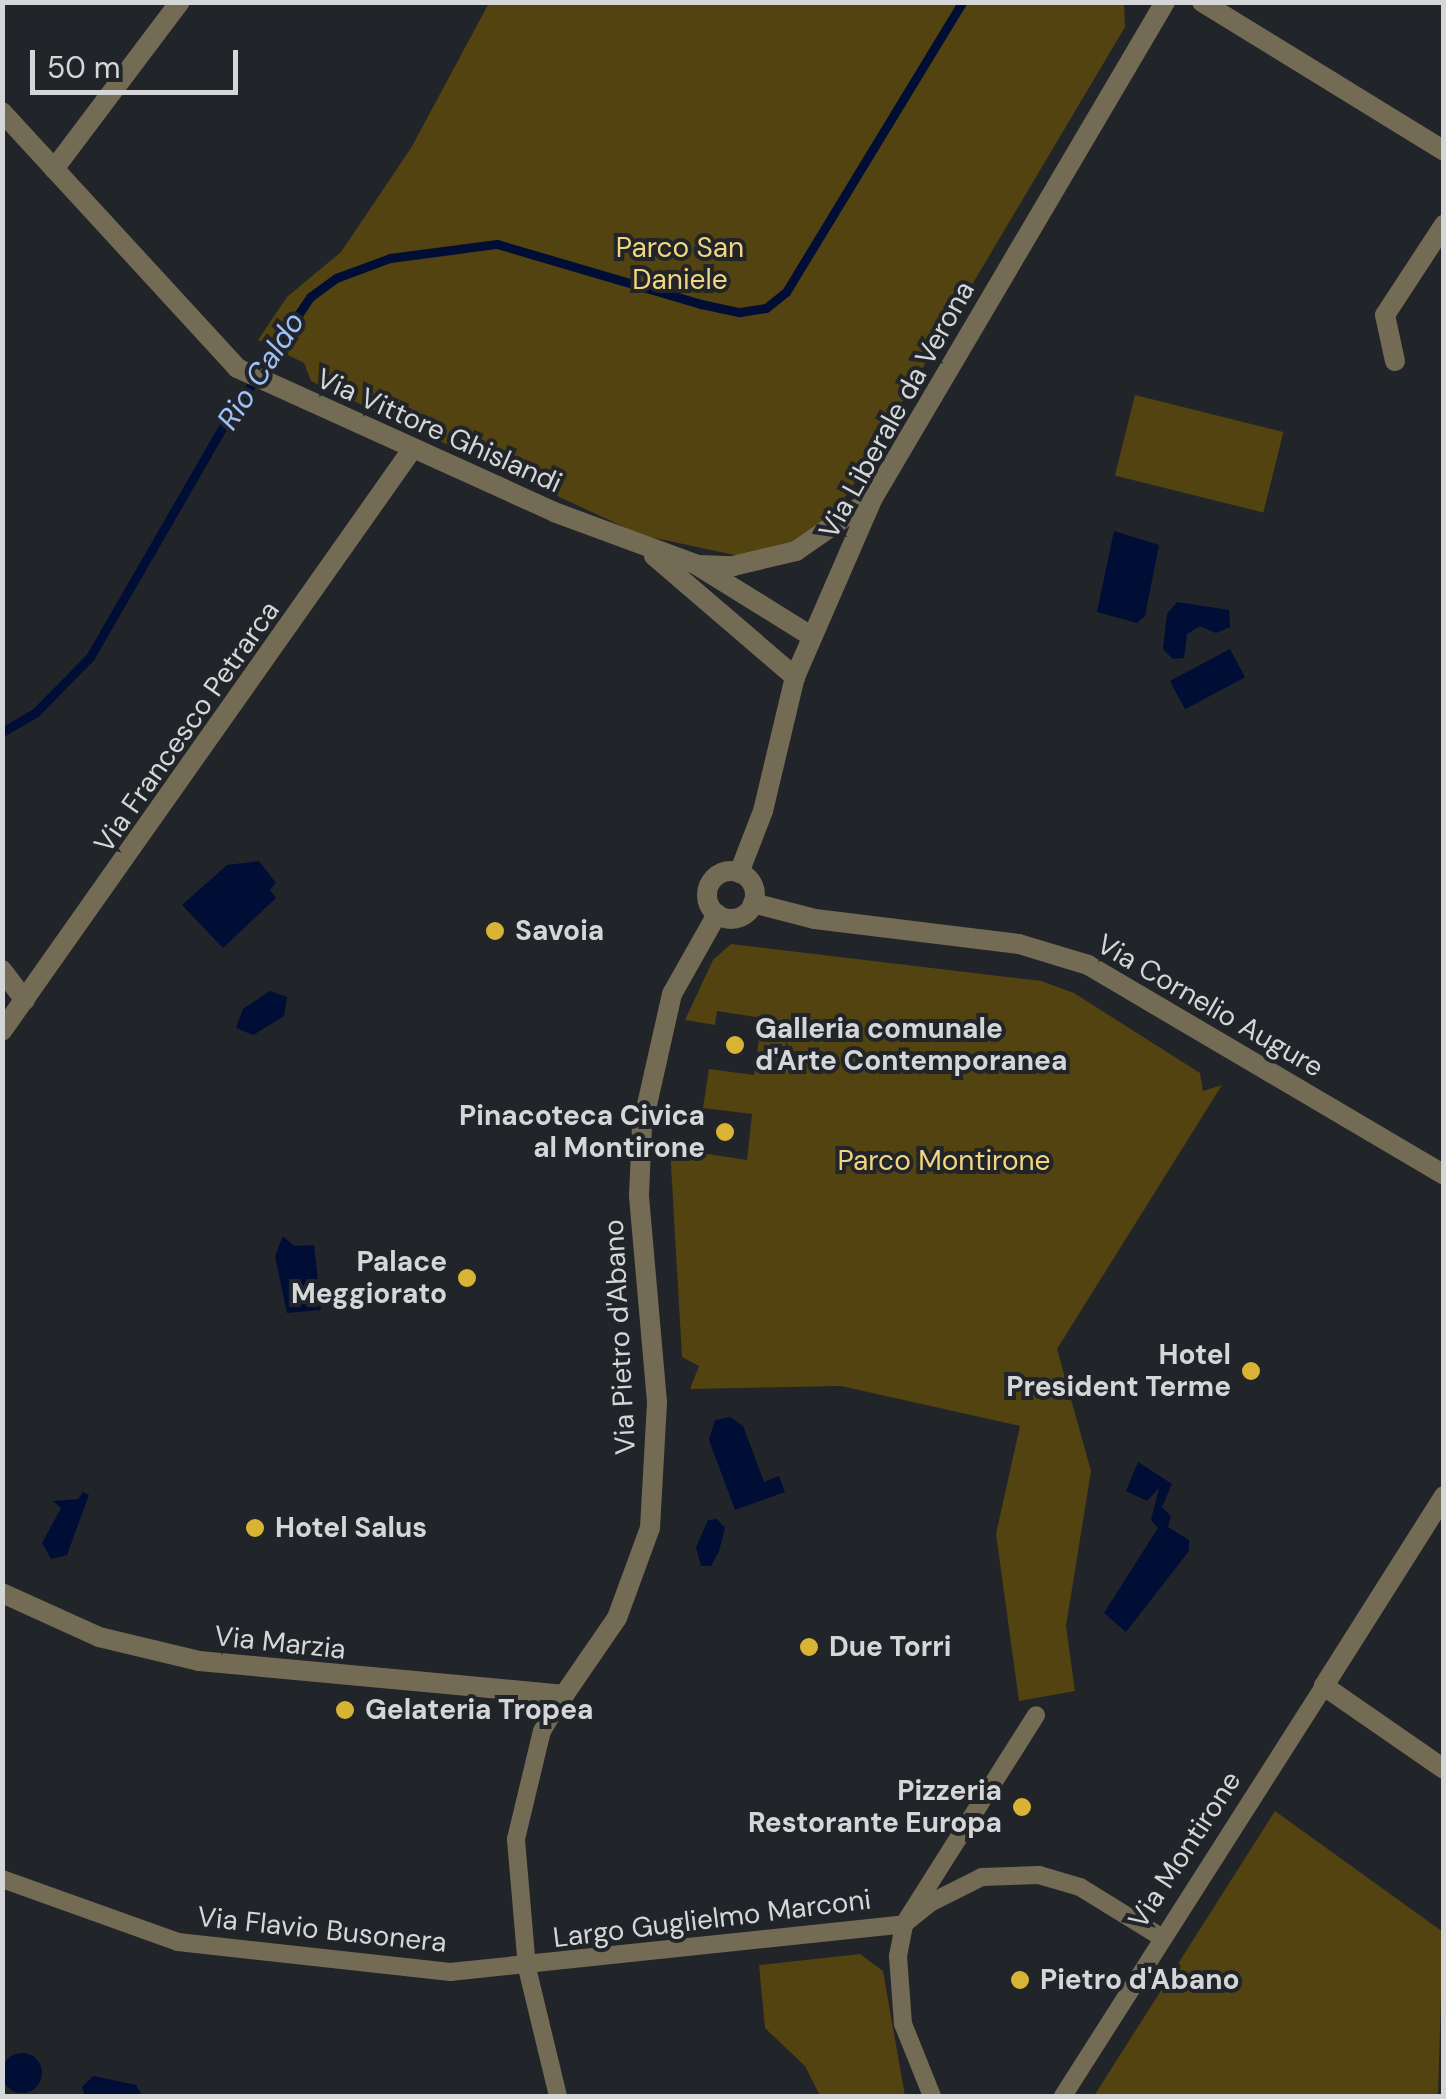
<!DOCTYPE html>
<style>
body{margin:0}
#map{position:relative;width:1446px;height:2099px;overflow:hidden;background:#212428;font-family:"DM Sans",sans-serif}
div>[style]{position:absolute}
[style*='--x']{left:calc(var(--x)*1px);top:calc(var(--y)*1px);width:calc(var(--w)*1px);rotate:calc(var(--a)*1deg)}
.green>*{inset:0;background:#524311;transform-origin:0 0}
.water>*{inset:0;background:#000e35;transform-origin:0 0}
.round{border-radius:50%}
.stream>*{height:9px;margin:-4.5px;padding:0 4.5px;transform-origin:4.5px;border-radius:4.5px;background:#000e35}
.pedestrian>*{height:18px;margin:-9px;padding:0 9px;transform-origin:9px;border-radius:9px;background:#736b54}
.minor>*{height:20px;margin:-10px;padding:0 10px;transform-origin:10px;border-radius:10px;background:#736b54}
.minor>.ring{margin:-10px;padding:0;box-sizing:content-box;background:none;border:20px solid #736b54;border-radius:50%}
.dots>*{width:28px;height:28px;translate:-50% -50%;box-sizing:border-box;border:5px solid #212428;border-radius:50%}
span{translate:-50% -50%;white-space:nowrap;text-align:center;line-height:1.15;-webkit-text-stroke:8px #212428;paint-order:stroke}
.park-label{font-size:28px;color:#f2d67f}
.street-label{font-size:28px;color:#d4d6d8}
.poi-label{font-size:28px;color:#d4d6d8;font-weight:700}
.left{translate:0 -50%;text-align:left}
.right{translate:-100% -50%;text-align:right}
.water-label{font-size:30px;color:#9fc1fa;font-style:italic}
.frame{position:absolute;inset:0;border:5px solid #d4d6d8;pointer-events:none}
.scale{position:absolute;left:30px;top:50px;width:208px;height:45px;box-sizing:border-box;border:5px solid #d4d6d8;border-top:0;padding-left:12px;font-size:30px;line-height:35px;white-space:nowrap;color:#d4d6d8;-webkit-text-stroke:8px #212428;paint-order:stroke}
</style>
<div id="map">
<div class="green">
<i style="clip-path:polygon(489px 3px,1124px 3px,1125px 27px,849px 492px,825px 521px,795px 541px,739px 556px,641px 535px,311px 381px,304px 363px,258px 340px,287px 297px,341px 252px,411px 148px)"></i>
<i style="left:1135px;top:395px;width:153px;height:83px;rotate:14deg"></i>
<i style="clip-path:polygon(731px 944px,1041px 981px,1074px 993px,1200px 1073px,1203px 1091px,1222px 1085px,1057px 1349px,1091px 1471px,1066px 1626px,1075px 1691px,1019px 1701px,996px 1534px,1020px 1426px,841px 1386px,690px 1389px,699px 1366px,682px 1357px,670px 1148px,747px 1160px,752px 1114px,703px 1108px,709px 1069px,754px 1075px,762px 1018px,717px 1011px,715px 1025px,685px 1020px,713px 960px)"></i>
<i style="clip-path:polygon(1275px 1811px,1443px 1932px,1438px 2096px,1094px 2096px)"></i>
<i style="clip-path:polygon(860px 1954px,883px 1971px,905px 2096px,820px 2096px,805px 2066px,765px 2028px,759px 1965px)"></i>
</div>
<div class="water">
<i style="clip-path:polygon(1114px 531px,1159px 545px,1145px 616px,1137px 623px,1097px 612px)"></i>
<i style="clip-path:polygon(1177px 602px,1229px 610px,1230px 627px,1216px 633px,1200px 626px,1187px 634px,1184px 658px,1173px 659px,1163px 649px,1167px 614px)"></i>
<i style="left:1230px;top:649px;width:32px;height:68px;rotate:62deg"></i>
<i style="clip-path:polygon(259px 861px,276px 883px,270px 890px,276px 898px,223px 948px,182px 905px,227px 865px)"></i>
<i style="clip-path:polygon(270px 991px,287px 997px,284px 1016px,253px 1035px,236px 1028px,243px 1009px)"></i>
<i style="clip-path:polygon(283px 1236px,294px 1246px,314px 1245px,321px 1310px,287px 1313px,275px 1256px)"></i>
<i style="clip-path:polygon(730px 1417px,743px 1426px,764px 1482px,779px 1476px,785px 1492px,735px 1510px,709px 1440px,715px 1420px)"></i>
<i style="clip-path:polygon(1138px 1462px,1172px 1484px,1162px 1507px,1171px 1516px,1168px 1527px,1189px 1540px,1189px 1551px,1126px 1632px,1104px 1613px,1158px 1528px,1151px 1520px,1159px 1488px,1147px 1501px,1126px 1491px)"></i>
<i style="clip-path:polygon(83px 1492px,89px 1495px,67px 1555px,51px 1559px,42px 1543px,61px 1508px,53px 1501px,78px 1499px)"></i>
<i style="clip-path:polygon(717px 1519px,725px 1528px,719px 1551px,711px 1566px,701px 1566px,696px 1547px,708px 1520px)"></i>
<i class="round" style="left:2px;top:2053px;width:40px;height:40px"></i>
<i style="clip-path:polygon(93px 2076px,136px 2085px,142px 2096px,85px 2096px,82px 2087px)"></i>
</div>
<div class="stream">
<i style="--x:2;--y:732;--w:38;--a:-30"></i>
<i style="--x:35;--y:713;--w:78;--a:-45.5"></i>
<i style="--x:90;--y:657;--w:262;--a:-60"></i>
<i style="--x:221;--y:430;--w:160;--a:-56.2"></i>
<i style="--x:310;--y:297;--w:32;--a:-36"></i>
<i style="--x:336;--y:278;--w:58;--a:-20.3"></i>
<i style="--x:390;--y:258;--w:108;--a:-7.5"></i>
<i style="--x:497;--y:244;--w:213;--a:16.4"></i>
<i style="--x:701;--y:304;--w:40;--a:12"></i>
<i style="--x:740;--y:312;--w:26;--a:-9"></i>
<i style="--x:766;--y:308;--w:26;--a:-39"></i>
<i style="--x:786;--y:292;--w:339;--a:-58.7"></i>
</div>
<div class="pedestrian">
<i style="--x:2;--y:1879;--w:187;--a:19.7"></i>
<i style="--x:178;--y:1942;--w:274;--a:6.3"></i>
<i style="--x:450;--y:1972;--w:457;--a:-6"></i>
<i style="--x:904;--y:1924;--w:247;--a:-57.7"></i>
<i style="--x:558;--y:2096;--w:132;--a:-103.6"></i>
<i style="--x:527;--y:1968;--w:129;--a:-94.9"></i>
<i style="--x:516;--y:1839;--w:111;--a:-76.5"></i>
<i style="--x:542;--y:1731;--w:42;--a:-58.6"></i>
<i style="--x:932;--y:2096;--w:78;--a:-111.9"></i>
<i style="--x:903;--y:2024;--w:68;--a:-94.2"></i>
<i style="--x:898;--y:1956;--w:33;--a:-79"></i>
<i style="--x:904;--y:1924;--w:33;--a:-39"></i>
<i style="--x:930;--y:1903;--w:58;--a:-26.6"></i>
<i style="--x:982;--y:1877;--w:57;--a:-2"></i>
<i style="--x:1039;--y:1875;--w:43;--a:16.3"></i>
<i style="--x:1080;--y:1887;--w:95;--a:31.7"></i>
<i style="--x:1063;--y:2096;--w:486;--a:-57.5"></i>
</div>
<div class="minor">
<i style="--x:1202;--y:2;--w:284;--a:31.6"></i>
<i style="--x:2;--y:112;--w:348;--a:47.4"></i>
<i style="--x:237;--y:368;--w:348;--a:24.4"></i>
<i style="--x:554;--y:512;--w:150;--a:20.2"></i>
<i style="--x:695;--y:564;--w:137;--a:31.8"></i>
<i style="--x:54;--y:169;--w:209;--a:-53"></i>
<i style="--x:1395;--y:361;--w:47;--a:-102.3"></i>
<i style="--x:1385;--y:315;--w:108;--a:-56.8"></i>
<i style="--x:654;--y:556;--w:186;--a:40.6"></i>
<i style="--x:699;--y:565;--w:34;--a:2"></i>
<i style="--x:733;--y:566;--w:65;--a:-13.4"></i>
<i style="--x:796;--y:551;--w:91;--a:-34.7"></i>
<i class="ring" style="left:707px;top:871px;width:28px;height:28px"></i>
<i style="--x:739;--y:873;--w:66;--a:-68.8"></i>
<i style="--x:763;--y:811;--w:138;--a:-76.6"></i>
<i style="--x:795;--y:677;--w:195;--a:-66.5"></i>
<i style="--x:873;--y:498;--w:576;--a:-59.51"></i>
<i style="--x:753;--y:903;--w:64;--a:14.5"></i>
<i style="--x:815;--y:919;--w:206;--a:7"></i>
<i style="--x:1019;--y:944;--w:72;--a:16.9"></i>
<i style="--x:1088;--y:965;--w:413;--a:30.5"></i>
<i style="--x:2;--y:970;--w:38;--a:53"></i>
<i style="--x:2;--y:1031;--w:710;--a:-54.81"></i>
<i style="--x:1444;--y:1496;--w:225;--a:122.3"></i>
<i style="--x:1324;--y:1686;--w:146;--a:34.7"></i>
<i style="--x:2;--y:1593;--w:107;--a:24.4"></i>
<i style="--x:99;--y:1637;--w:103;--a:13.5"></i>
<i style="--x:199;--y:1661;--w:367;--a:5.3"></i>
<i style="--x:564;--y:1695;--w:93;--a:-55.5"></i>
<i style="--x:617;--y:1618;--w:96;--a:-69.9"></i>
<i style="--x:650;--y:1528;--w:126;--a:-86.8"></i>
<i style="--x:657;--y:1402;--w:208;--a:-95"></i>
<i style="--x:639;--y:1195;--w:68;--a:-87.5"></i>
<i style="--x:642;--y:1127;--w:136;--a:-77.3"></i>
<i style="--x:672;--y:994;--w:92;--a:-60.6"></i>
</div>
<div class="dots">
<i style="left:495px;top:931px;background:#d9b434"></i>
<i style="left:735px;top:1045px;background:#d9b434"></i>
<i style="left:725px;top:1132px;background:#d9b434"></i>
<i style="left:467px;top:1278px;background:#d9b434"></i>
<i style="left:1251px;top:1371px;background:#d9b434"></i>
<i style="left:255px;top:1528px;background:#d9b434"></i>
<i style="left:809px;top:1647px;background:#d9b434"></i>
<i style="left:345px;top:1710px;background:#d9b434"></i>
<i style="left:1022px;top:1807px;background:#d9b434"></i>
<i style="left:1020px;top:1980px;background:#d9b434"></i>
</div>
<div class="park-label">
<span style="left:680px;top:264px">Parco San<br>Daniele</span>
<span style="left:944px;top:1161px">Parco Montirone</span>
</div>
<div class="street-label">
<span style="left:897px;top:410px;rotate:-61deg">Via Liberale da Verona</span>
<span style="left:439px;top:431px;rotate:24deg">Via Vittore Ghislandi</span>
<span style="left:187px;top:727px;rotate:-55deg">Via Francesco Petrarca</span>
<span style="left:1210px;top:1006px;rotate:30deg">Via Cornelio Augure</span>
<span style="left:620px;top:1337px;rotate:-93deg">Via Pietro d'Abano</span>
<span style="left:280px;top:1643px;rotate:6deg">Via Marzia</span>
<span style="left:1185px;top:1850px;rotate:-57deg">Via Montirone</span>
<span style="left:712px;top:1919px;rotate:-7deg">Largo Guglielmo Marconi</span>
<span style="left:322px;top:1930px;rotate:6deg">Via Flavio Busonera</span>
</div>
<div class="poi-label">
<span class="left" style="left:515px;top:931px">Savoia</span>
<span class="left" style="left:755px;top:1045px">Galleria comunale<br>d'Arte Contemporanea</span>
<span class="right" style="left:705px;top:1132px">Pinacoteca Civica<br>al Montirone</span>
<span class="right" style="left:447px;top:1278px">Palace<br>Meggiorato</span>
<span class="right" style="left:1231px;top:1371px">Hotel<br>President Terme</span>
<span class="left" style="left:275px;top:1528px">Hotel Salus</span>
<span class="left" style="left:829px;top:1647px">Due Torri</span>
<span class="left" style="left:365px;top:1710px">Gelateria Tropea</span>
<span class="right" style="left:1002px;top:1807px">Pizzeria<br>Restorante Europa</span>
<span class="left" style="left:1040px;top:1980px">Pietro d'Abano</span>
</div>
<div class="water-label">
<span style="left:261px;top:371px;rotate:-57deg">Rio Caldo</span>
</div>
<div class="frame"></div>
<div class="scale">50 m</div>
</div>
